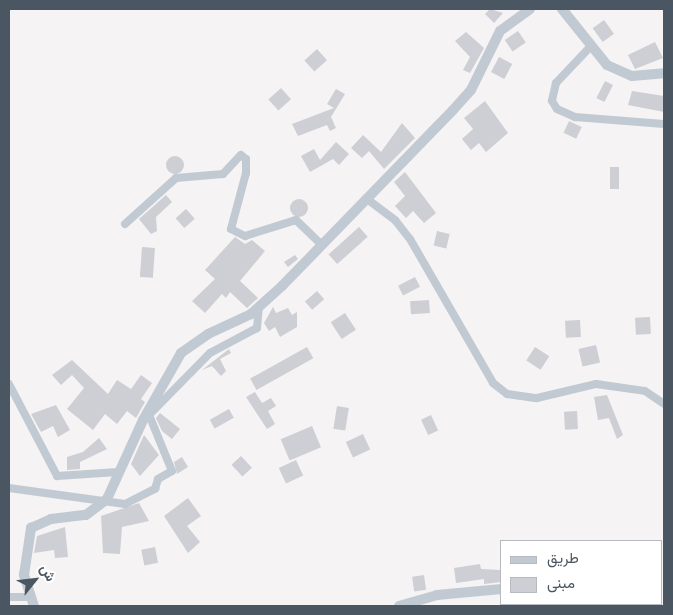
<!DOCTYPE html>
<meta charset="utf-8">
<style>
body{margin:0}
#map{position:relative;width:673px;height:615px;overflow:hidden;background:#f5f3f3;font-family:Inter,Vazirmatn,sans-serif}
div>[style]{position:absolute}
[style*='--x']{left:calc(var(--x)*1px);top:calc(var(--y)*1px);width:calc(var(--w)*1px);rotate:calc(var(--a)*1deg)}
.building>*{inset:0;background:#cdcfd5;transform-origin:0 0}
.round{border-radius:50%}
.minor>*{height:8px;margin:-4px;padding:0 4px;transform-origin:4px;border-radius:4px;background:#c1cad2}
.tertiary>*{height:10px;margin:-5px;padding:0 5px;transform-origin:5px;border-radius:5px;background:#c1cad2}
span{translate:-50% -50%;white-space:nowrap;text-align:center;line-height:1.15;-webkit-text-stroke:4.5px #fff;paint-order:stroke}
.frame{position:absolute;inset:0;border:10px solid #4a5661;pointer-events:none}
.legend{position:absolute;left:500px;top:540px;width:162px;height:65px;box-sizing:border-box;background:#fff;border:1px solid #b7bbc0;margin:0;padding:6px 9px;list-style:none;font-size:15px;color:#4a5661}
.legend li{display:flex;align-items:center;gap:10px;height:25px}
.legend b{width:25px;border:1px solid #b7bbc0}
.north{position:absolute;left:10px;top:555px;width:50px;height:50px;-webkit-text-stroke:4px #fff;paint-order:stroke;rotate:61deg;font-size:14px;font-weight:700;line-height:20px;text-align:center;color:#4a5661}
.north::after{content:'';display:block;margin:auto;width:18px;height:22px;background:#4a5661;clip-path:polygon(50% 0,100% 100%,50% 72%,0 100%)}
</style>
<div id="map">
<div class="building">
<i style="clip-path:polygon(490px 9px,503px 13px,494px 23px,485px 14px)"></i>
<i style="left:604px;top:20px;width:17px;height:14px;rotate:54deg"></i>
<i style="left:518px;top:31px;width:14px;height:16px;rotate:56deg"></i>
<i style="clip-path:polygon(466px 32px,484px 48px,470px 73px,463px 70px,470px 57px,455px 41px)"></i>
<i style="clip-path:polygon(655px 42px,663px 58px,635px 69px,628px 55px)"></i>
<i style="left:317px;top:49px;width:15px;height:17px;rotate:48deg"></i>
<i style="left:499px;top:57px;width:15px;height:17px;rotate:28deg"></i>
<i style="left:605px;top:81px;width:9px;height:19px;rotate:27deg"></i>
<i style="left:281px;top:88px;width:15px;height:17px;rotate:48deg"></i>
<i style="clip-path:polygon(336px 89px,345px 94px,331px 117px,336px 128px,330px 131px,327px 125px,298px 136px,292px 124px,334px 108px,327px 104px)"></i>
<i style="clip-path:polygon(632px 91px,664px 96px,664px 112px,628px 105px)"></i>
<i style="clip-path:polygon(485px 101px,508px 133px,486px 152px,479px 143px,471px 150px,462px 139px,473px 129px,464px 118px)"></i>
<i style="left:569px;top:121px;width:14px;height:13px;rotate:25deg"></i>
<i style="clip-path:polygon(402px 123px,415px 138px,384px 169px,369px 151px,362px 158px,351px 148px,363px 135px,381px 152px)"></i>
<i style="clip-path:polygon(336px 142px,349px 154px,339px 165px,333px 159px,310px 172px,301px 156px,314px 149px,320px 160px)"></i>
<i class="round" style="left:166px;top:156px;width:18px;height:18px"></i>
<i style="left:610px;top:167px;width:9px;height:22px"></i>
<i style="clip-path:polygon(405px 172px,436px 213px,424px 223px,413px 211px,406px 218px,395px 206px,405px 196px,394px 182px)"></i>
<i style="clip-path:polygon(166px 195px,172px 202px,156px 217px,157px 231px,151px 234px,139px 219px)"></i>
<i class="round" style="left:290px;top:199px;width:18px;height:18px"></i>
<i style="left:186px;top:209px;width:13px;height:14px;rotate:48deg"></i>
<i style="left:359px;top:227px;width:13px;height:41px;rotate:48deg"></i>
<i style="left:437px;top:231px;width:13px;height:15px;rotate:13deg"></i>
<i style="clip-path:polygon(235px 237px,245px 244px,252px 240px,265px 251px,240px 281px,258px 298px,247px 308px,230px 292px,226px 298px,222px 294px,205px 313px,192px 301px,215px 279px,205px 270px)"></i>
<i style="left:142px;top:247px;width:13px;height:30px;rotate:4deg"></i>
<i style="clip-path:polygon(295px 255px,298px 259px,288px 267px,284px 262px)"></i>
<i style="left:415px;top:277px;width:11px;height:19px;rotate:63deg"></i>
<i style="left:317px;top:291px;width:11px;height:16px;rotate:49deg"></i>
<i style="left:429px;top:300px;width:13px;height:19px;rotate:86deg"></i>
<i style="clip-path:polygon(273px 307px,276px 313px,288px 308px,292px 315px,297px 312px,297px 327px,280px 337px,275px 327px,269px 331px,264px 323px)"></i>
<i style="left:345px;top:313px;width:20px;height:17px;rotate:57deg"></i>
<i style="left:650px;top:317px;width:17px;height:15px;rotate:87deg"></i>
<i style="left:580px;top:320px;width:17px;height:15px;rotate:87deg"></i>
<i style="left:596px;top:345px;width:18px;height:18px;rotate:77deg"></i>
<i style="left:307px;top:347px;width:13px;height:65px;rotate:61deg"></i>
<i style="left:535px;top:347px;width:17px;height:16px;rotate:33deg"></i>
<i style="clip-path:polygon(229px 349px,231px 353px,220px 359px,226px 371px,221px 376px,212px 366px,202px 370px)"></i>
<i style="clip-path:polygon(72px 360px,108px 394px,117px 380px,131px 389px,141px 375px,152px 383px,141px 399px,145px 402px,136px 418px,127px 411px,117px 424px,105px 414px,93px 430px,67px 409px,84px 388px,72px 375px,61px 385px,52px 375px)"></i>
<i style="clip-path:polygon(255px 392px,262px 403px,271px 398px,276px 406px,268px 411px,275px 424px,267px 429px,246px 397px)"></i>
<i style="clip-path:polygon(607px 395px,623px 435px,617px 439px,609px 418px,598px 420px,594px 397px)"></i>
<i style="clip-path:polygon(56px 405px,70px 430px,58px 437px,53px 426px,41px 432px,31px 414px)"></i>
<i style="left:337px;top:406px;width:12px;height:23px;rotate:9deg"></i>
<i style="left:229px;top:409px;width:10px;height:22px;rotate:61deg"></i>
<i style="left:577px;top:411px;width:18px;height:13px;rotate:87deg"></i>
<i style="clip-path:polygon(160px 413px,180px 429px,172px 439px,162px 431px,156px 418px)"></i>
<i style="left:431px;top:415px;width:17px;height:11px;rotate:65deg"></i>
<i style="left:312px;top:426px;width:23px;height:34px;rotate:67deg"></i>
<i style="left:363px;top:434px;width:17px;height:19px;rotate:65deg"></i>
<i style="clip-path:polygon(144px 435px,159px 455px,140px 476px,131px 464px)"></i>
<i style="clip-path:polygon(99px 438px,107px 449px,80px 462px,80px 469px,67px 470px,67px 457px,83px 452px)"></i>
<i style="left:241px;top:456px;width:16px;height:13px;rotate:47deg"></i>
<i style="clip-path:polygon(182px 457px,188px 467px,177px 474px,174px 462px)"></i>
<i style="left:296px;top:460px;width:17px;height:19px;rotate:65deg"></i>
<i style="clip-path:polygon(188px 498px,201px 516px,187px 526px,200px 542px,188px 553px,164px 516px)"></i>
<i style="clip-path:polygon(139px 503px,149px 521px,122px 527px,120px 554px,103px 553px,101px 516px)"></i>
<i style="clip-path:polygon(65px 527px,68px 557px,55px 558px,54px 550px,34px 553px,37px 536px)"></i>
<i style="left:155px;top:547px;width:16px;height:14px;rotate:79deg"></i>
<i style="clip-path:polygon(480px 564px,481px 569px,500px 570px,501px 582px,484px 584px,484px 579px,456px 583px,454px 568px)"></i>
<i style="left:424px;top:575px;width:15px;height:12px;rotate:82deg"></i>
</div>
<div class="minor">
<i style="--x:591;--y:46;--w:51;--a:133.4"></i>
<i style="--x:556;--y:83;--w:18;--a:103"></i>
<i style="--x:552;--y:101;--w:9;--a:58"></i>
<i style="--x:557;--y:109;--w:20;--a:24"></i>
<i style="--x:575;--y:117;--w:89;--a:4.5"></i>
<i style="--x:367;--y:199;--w:35;--a:37"></i>
<i style="--x:395;--y:220;--w:24;--a:52"></i>
<i style="--x:410;--y:239;--w:166;--a:60"></i>
<i style="--x:493;--y:383;--w:18;--a:38"></i>
<i style="--x:507;--y:394;--w:30;--a:8"></i>
<i style="--x:537;--y:398;--w:61;--a:-13.3"></i>
<i style="--x:596;--y:384;--w:49;--a:8.1"></i>
<i style="--x:645;--y:391;--w:23;--a:34"></i>
<i style="--x:125;--y:224;--w:69;--a:-42"></i>
<i style="--x:176;--y:178;--w:47;--a:-4.9"></i>
<i style="--x:223;--y:174;--w:26;--a:-47"></i>
<i style="--x:241;--y:155;--w:6;--a:39"></i>
<i style="--x:246;--y:159;--w:14;--a:90"></i>
<i style="--x:246;--y:173;--w:58;--a:105"></i>
<i style="--x:231;--y:229;--w:16;--a:27"></i>
<i style="--x:245;--y:236;--w:53;--a:-17.4"></i>
<i style="--x:296;--y:220;--w:35;--a:44"></i>
<i style="--x:9;--y:384;--w:104;--a:62.4"></i>
<i style="--x:57;--y:476;--w:61;--a:-3.8"></i>
<i style="--x:9;--y:488;--w:117;--a:7.9"></i>
<i style="--x:125;--y:504;--w:34;--a:-27"></i>
<i style="--x:155;--y:489;--w:10;--a:-73"></i>
<i style="--x:158;--y:479;--w:16;--a:-30"></i>
<i style="--x:172;--y:471;--w:61;--a:-112.3"></i>
<i style="--x:149;--y:415;--w:87;--a:-45.5"></i>
<i style="--x:210;--y:353;--w:53;--a:-28"></i>
<i style="--x:257;--y:328;--w:21;--a:-85"></i>
<i style="--x:9;--y:597;--w:20;--a:0"></i>
</div>
<div class="tertiary">
<i style="--x:562;--y:9;--w:72;--a:51.2"></i>
<i style="--x:607;--y:65;--w:27;--a:24"></i>
<i style="--x:632;--y:76;--w:32;--a:-5"></i>
<i style="--x:563;--y:604;--w:11;--a:10"></i>
<i style="--x:34;--y:606;--w:33;--a:-108"></i>
<i style="--x:24;--y:575;--w:48;--a:-81.5"></i>
<i style="--x:31;--y:528;--w:22;--a:-24"></i>
<i style="--x:51;--y:519;--w:35;--a:-7"></i>
<i style="--x:86;--y:515;--w:26;--a:-37"></i>
<i style="--x:107;--y:499;--w:87;--a:-65.5"></i>
<i style="--x:143;--y:420;--w:77;--a:-60.4"></i>
<i style="--x:181;--y:353;--w:33;--a:-35"></i>
<i style="--x:208;--y:334;--w:47;--a:-24.9"></i>
<i style="--x:251;--y:314;--w:42;--a:-42.1"></i>
<i style="--x:282;--y:286;--w:245;--a:-45.8"></i>
<i style="--x:453;--y:110;--w:27;--a:-48"></i>
<i style="--x:471;--y:90;--w:66;--a:-63.8"></i>
<i style="--x:500;--y:31;--w:37;--a:-36"></i>
<i style="--x:399;--y:606;--w:40;--a:-16"></i>
<i style="--x:437;--y:595;--w:65;--a:-5.3"></i>
</div>
<div class="frame"></div>
<ul class="legend">
<li><b style="height:6px;background:#c1cad2"></b>طريق</li>
<li><b style="height:14px;background:#cdcfd5"></b>مبنى</li>
</ul>
<div class="north">ش</div>
</div>
